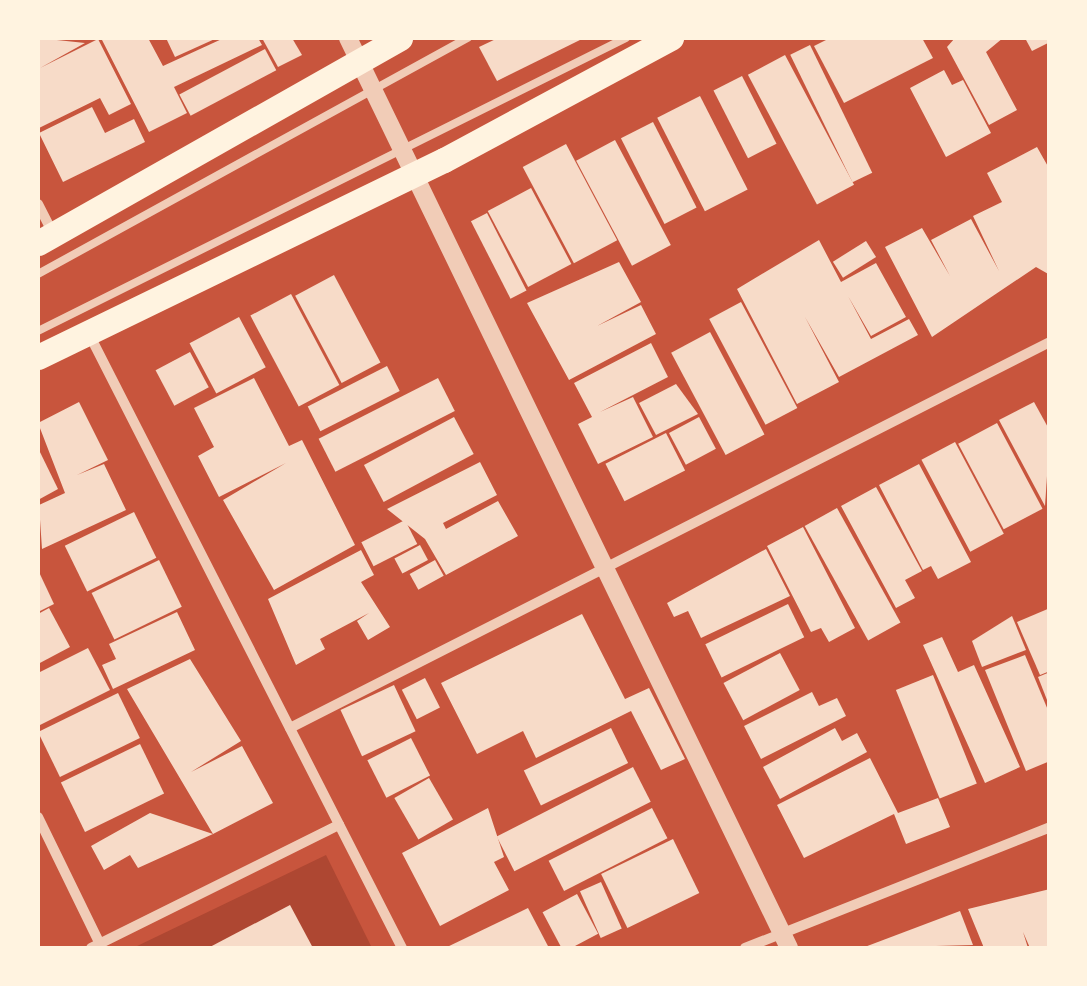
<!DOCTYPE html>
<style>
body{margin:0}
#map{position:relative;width:1087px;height:986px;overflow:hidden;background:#c8553d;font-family:"Noto Serif",serif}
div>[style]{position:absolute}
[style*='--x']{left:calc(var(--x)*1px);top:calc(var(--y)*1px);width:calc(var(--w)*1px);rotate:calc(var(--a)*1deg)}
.green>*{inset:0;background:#ae4732}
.building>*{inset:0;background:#f7dbc8;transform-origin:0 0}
.service>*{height:8px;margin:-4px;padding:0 4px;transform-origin:4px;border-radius:4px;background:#f1ccb7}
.minor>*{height:10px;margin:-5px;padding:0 5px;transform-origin:5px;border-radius:5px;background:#f1ccb7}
.tertiary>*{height:18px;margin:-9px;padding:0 9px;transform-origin:9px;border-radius:9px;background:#f1ccb7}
.primary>*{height:25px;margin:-12.5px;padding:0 12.5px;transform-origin:12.5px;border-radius:12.5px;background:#fff3e0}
span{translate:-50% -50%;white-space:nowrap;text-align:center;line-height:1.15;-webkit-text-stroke:10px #fff3e0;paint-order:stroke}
.frame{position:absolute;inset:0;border:40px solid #fff3e0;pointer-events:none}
</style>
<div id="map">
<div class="green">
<i style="clip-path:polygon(326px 855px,372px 948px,133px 948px)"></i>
</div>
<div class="building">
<i style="clip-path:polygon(38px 38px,85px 43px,40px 68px,98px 39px,131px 104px,109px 115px,100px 98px,39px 128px)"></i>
<i style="clip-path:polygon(101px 38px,148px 38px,163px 66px,224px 38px,258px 38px,262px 45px,174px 87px,187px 113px,149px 132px)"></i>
<i style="clip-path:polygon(166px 38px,217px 38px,175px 57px)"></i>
<i style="clip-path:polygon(262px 38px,292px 38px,302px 55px,278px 67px)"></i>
<i style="clip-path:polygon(498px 38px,584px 38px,497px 81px,479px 47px)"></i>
<i style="clip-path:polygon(830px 38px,922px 38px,933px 58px,844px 103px,814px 46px)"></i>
<i style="clip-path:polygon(955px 38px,1003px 38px,986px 52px,1017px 110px,989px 125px,947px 47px)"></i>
<i style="clip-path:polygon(1025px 38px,1050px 38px,1050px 42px,1032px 51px)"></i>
<i style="left:810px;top:45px;width:142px;height:22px;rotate:64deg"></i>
<i style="left:265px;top:49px;width:24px;height:97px;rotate:62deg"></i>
<i style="left:785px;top:55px;width:147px;height:42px;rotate:62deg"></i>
<i style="clip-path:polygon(944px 70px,952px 85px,963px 80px,991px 133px,946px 157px,910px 88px)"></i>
<i style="left:742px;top:76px;width:76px;height:32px;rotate:63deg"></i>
<i style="left:700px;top:96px;width:105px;height:48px;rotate:63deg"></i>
<i style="clip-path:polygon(92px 107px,105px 133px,134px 119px,145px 142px,63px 182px,39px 133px)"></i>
<i style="left:653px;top:122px;width:96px;height:36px;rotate:63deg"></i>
<i style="left:615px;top:140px;width:119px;height:44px;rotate:62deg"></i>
<i style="left:566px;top:144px;width:109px;height:49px;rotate:62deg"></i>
<i style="clip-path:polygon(1037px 147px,1050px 170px,1050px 275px,1036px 267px,932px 337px,885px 247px,922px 228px,950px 276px,931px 240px,971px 219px,999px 271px,973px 216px,1002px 202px,987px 173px)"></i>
<i style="left:531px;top:188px;width:86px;height:49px;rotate:62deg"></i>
<i style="left:487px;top:213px;width:87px;height:18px;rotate:63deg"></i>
<i style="clip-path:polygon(819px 240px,841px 282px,876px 263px,906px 317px,871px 336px,848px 296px,871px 339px,909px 319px,918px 335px,839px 377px,805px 317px,839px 382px,797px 404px,737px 289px)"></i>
<i style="left:866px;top:241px;width:19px;height:39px;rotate:58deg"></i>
<i style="clip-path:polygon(619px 262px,641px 302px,597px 326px,641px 305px,656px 334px,569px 380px,527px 303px)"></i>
<i style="left:334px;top:275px;width:99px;height:44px;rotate:62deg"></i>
<i style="left:291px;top:294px;width:103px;height:46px;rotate:62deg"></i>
<i style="left:741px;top:302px;width:120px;height:36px;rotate:62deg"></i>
<i style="left:239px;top:317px;width:57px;height:56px;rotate:62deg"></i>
<i style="left:710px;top:332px;width:116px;height:44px;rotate:62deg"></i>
<i style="clip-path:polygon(651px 343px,668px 377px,600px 412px,633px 397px,653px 437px,598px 464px,578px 424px,592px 417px,574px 383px)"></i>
<i style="left:190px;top:352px;width:40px;height:39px;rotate:62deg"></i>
<i style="left:387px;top:366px;width:28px;height:89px;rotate:63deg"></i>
<i style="clip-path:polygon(254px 378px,289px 446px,302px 440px,355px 545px,274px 590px,223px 500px,286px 463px,219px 497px,198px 456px,214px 447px,194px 408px)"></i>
<i style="left:438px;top:378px;width:37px;height:134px;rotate:63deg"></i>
<i style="clip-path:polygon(676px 384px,698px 414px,656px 435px,639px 403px)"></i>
<i style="clip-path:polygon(79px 402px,108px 460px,77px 475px,104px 464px,126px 510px,42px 549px,39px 505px,65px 493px,38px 423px)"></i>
<i style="clip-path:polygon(1034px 402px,1050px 431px,1045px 506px,999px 420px)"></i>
<i style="left:454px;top:417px;width:42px;height:102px;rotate:62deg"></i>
<i style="left:699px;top:417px;width:36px;height:34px;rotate:62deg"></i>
<i style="left:997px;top:423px;width:97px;height:44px;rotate:62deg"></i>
<i style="left:666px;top:433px;width:42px;height:68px;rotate:63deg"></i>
<i style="left:955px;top:442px;width:104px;height:38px;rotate:62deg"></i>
<i style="clip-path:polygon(38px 448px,58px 489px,38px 500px)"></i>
<i style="clip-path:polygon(480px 462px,497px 495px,443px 523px,446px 529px,498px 501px,518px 536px,446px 575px,425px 539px,387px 509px)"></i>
<i style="clip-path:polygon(919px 464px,971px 562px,938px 579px,931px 566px,923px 570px,879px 485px)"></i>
<i style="clip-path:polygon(876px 487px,922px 571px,905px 580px,915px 598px,896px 608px,841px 506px)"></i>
<i style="left:837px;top:508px;width:131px;height:37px;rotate:61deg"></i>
<i style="left:134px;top:512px;width:51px;height:77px;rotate:64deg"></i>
<i style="left:405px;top:520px;width:27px;height:49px;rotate:63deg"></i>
<i style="clip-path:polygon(803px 527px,855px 628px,829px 642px,821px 628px,811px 632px,767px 546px)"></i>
<i style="left:420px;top:545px;width:17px;height:29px;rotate:62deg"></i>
<i style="clip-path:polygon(766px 549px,790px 596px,701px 638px,688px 611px,674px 617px,667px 603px)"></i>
<i style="clip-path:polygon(361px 550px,374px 575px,361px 582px,390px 627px,368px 640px,357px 621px,369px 613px,320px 639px,325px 649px,296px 665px,268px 599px)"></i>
<i style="left:159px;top:560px;width:52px;height:75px;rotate:64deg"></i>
<i style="left:435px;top:560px;width:18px;height:29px;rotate:61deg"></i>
<i style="clip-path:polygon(38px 570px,54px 604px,38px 612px)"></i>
<i style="left:788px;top:604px;width:37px;height:92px;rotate:64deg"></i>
<i style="clip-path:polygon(49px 608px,70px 647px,38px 664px,38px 614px)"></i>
<i style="clip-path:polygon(1050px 608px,1050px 671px,1040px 675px,1017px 622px)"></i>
<i style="clip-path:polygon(177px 612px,195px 650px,113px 689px,102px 665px,116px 659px,109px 644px)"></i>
<i style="clip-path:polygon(582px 614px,625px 699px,649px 688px,685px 759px,661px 770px,631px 711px,536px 758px,523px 731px,477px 754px,441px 683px)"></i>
<i style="clip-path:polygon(1012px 616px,1026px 650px,982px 667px,972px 641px)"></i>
<i style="clip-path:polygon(942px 637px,958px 672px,974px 665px,1020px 767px,985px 783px,923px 645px)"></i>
<i style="clip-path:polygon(88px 648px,110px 690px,38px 726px,38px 673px)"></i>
<i style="left:780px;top:653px;width:42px;height:64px;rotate:62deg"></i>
<i style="clip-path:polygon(1025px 655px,1050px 715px,1050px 761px,1026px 771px,985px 670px)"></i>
<i style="clip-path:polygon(190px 659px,241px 741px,191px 772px,242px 746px,273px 803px,213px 834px,127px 689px)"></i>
<i style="clip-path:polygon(1050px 672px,1050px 705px,1049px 705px,1038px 677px)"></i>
<i style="left:933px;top:675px;width:117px;height:40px;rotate:68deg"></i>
<i style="left:425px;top:678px;width:33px;height:26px;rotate:63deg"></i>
<i style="left:394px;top:685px;width:51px;height:59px;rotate:65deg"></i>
<i style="clip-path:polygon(812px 692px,819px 706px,837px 698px,846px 716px,761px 759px,744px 726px)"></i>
<i style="left:118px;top:693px;width:50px;height:89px;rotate:64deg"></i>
<i style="left:611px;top:728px;width:39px;height:97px;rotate:64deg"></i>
<i style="clip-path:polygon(835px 728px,842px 741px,857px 733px,867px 752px,780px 799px,763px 767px)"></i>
<i style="left:411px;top:738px;width:42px;height:49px;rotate:63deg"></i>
<i style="left:140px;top:744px;width:55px;height:88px;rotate:64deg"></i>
<i style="clip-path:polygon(870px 758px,898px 813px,938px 798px,950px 827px,906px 844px,894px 814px,804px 858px,777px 805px)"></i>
<i style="left:633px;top:767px;width:39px;height:153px;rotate:63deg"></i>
<i style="left:429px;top:778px;width:48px;height:40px;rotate:60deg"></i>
<i style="clip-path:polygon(488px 808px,504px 857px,494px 862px,509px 890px,440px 926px,402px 853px)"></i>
<i style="left:652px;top:808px;width:34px;height:116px;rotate:63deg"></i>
<i style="clip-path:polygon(150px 813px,213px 834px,138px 868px,130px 855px,104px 870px,91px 846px)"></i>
<i style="left:673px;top:839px;width:60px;height:80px;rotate:64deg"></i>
<i style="left:601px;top:882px;width:51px;height:23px;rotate:66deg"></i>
<i style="clip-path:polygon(1050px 889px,1050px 948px,1030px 948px,1023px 932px,1028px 948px,984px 948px,968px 909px)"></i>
<i style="left:577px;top:894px;width:45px;height:39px;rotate:62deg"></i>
<i style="clip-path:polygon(290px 905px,313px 948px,208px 948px)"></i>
<i style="clip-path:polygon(528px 908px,549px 948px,445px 948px)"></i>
<i style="clip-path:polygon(960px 911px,973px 945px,862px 948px)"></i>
</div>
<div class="service">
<i style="--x:38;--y:274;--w:491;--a:-28.8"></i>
<i style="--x:38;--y:331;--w:657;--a:-26.49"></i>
</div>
<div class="minor">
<i style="--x:38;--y:204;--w:34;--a:63"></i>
<i style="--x:89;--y:334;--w:689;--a:62.99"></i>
<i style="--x:290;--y:728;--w:852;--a:-26.93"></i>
<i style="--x:38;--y:817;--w:141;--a:64"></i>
<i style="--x:91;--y:948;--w:277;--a:-26.4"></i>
<i style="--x:745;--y:948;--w:328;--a:-21.6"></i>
</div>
<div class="tertiary">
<i style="--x:348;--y:38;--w:1011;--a:64.14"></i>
</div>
<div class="primary">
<i style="--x:38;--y:243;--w:416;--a:-29.5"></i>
<i style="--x:38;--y:357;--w:451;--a:-25.9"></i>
<i style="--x:444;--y:160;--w:258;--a:-28.3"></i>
</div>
<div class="frame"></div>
</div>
